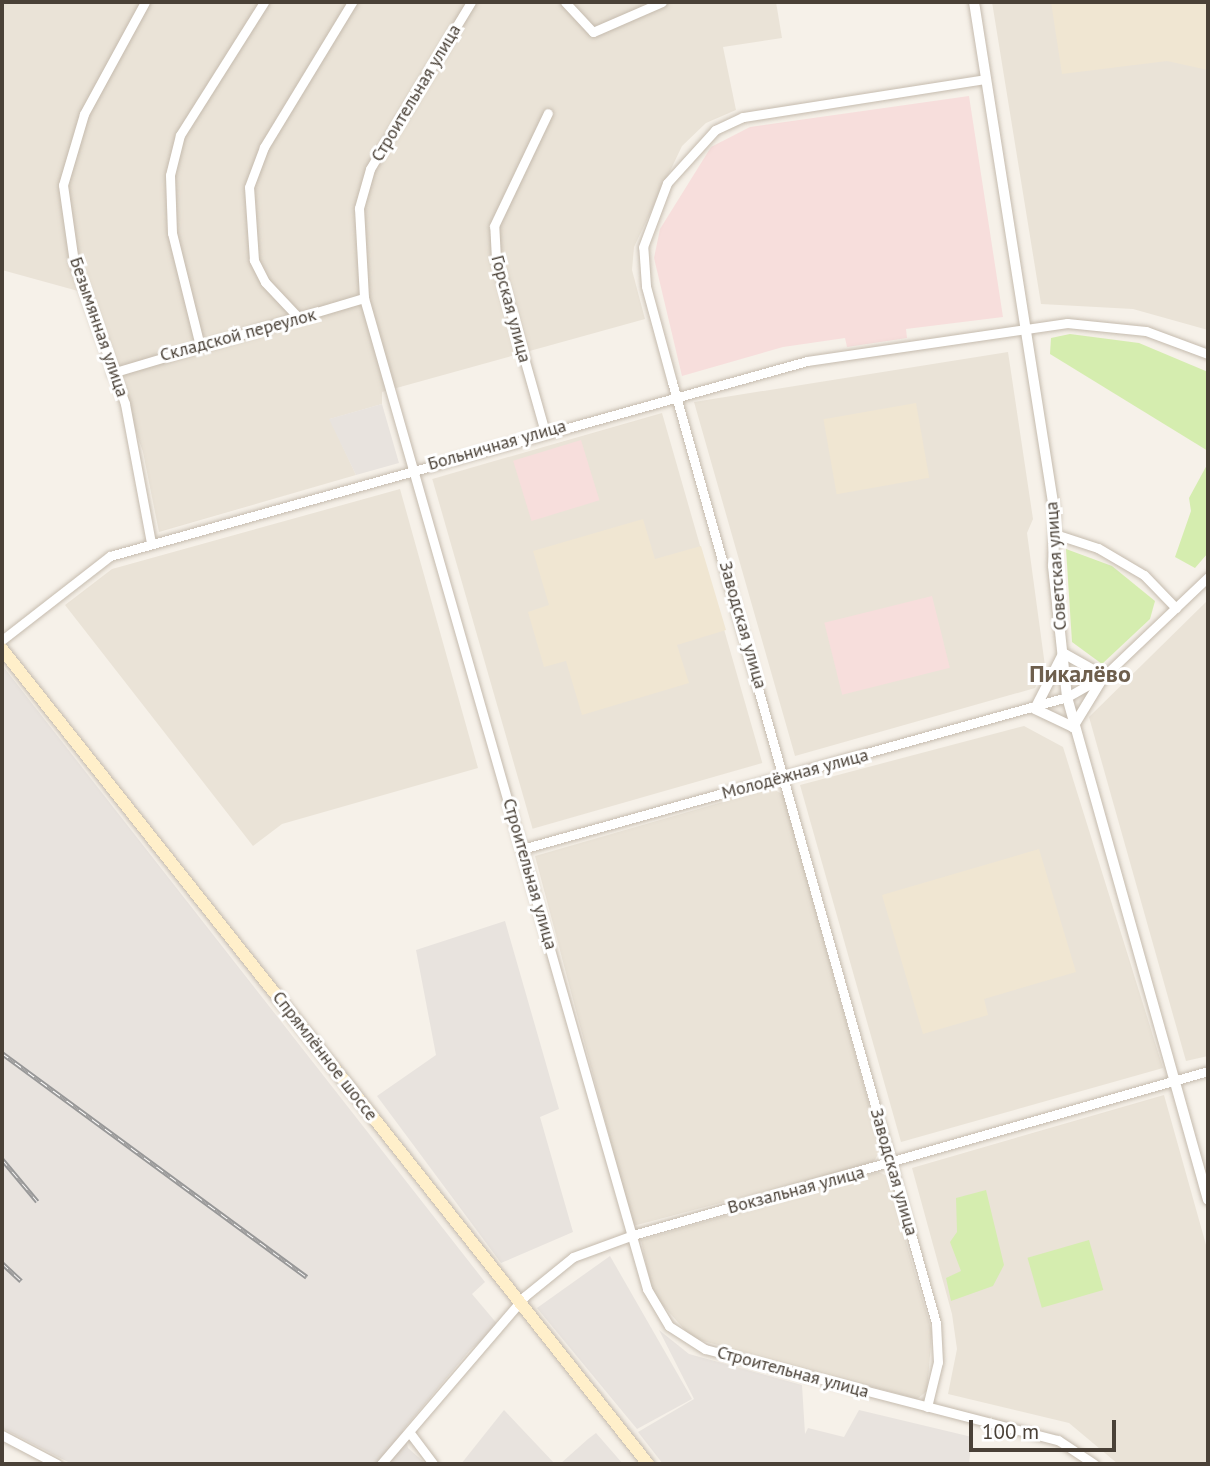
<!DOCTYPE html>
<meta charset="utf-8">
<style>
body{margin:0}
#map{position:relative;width:1210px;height:1466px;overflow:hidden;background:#f6f1e9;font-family:"PT Sans",sans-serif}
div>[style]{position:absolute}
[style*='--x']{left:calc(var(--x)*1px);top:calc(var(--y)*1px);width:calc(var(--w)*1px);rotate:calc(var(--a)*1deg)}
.residential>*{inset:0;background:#eae3d7;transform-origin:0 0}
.industrial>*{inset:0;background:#e8e3de}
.education>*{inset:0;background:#f0e6d2;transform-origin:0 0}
.medical>*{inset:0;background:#f7dedc;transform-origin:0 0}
.green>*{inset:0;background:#d5edaf;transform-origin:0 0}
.roads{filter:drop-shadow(0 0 2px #c5bbae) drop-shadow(0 0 2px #c5bbae)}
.minor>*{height:9px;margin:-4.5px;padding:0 4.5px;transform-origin:4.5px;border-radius:4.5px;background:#fff}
.tertiary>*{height:10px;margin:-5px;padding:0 5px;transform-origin:5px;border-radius:5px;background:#fff}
.secondary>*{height:12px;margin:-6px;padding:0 6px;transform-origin:6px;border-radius:6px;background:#ffefca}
.rail>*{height:5px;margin-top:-2.5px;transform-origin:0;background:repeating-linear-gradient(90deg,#fff 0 8px,#989898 0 16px);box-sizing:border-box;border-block:2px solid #989898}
span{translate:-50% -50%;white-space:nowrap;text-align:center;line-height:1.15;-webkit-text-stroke:6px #fff;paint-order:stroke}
.street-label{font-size:18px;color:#4a4137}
.district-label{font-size:24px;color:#6e5f4d;font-weight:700}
.frame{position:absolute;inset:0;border:4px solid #4a4137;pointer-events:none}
.scale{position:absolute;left:969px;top:1420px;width:147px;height:32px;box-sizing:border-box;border:4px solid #4a4137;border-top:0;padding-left:9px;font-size:21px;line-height:24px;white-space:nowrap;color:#4a4137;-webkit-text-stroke:5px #fff;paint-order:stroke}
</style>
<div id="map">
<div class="residential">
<i style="clip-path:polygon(4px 2px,776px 2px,782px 38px,723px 47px,736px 110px,706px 123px,682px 146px,634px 247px,632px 270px,645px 319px,382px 392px,382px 404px,330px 419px,356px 475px,159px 532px,143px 452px,89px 294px,2px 270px)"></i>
<i style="clip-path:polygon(992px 2px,1208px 2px,1208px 330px,1133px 309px,1041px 304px)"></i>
<i style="clip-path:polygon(1008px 352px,1033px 519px,1027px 533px,1045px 666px,1035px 688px,795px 756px,694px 402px)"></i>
<i style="left:662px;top:413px;width:364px;height:239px;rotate:74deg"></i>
<i style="clip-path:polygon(400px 489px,478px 768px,282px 824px,253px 846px,65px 605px,112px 569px)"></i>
<i style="clip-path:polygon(1208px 600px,1208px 1056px,1186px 1061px,1089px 717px)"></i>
<i style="clip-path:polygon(1024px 726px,1063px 747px,1163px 1068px,901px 1142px,800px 785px)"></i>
<i style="clip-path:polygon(771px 788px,784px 795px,881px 1149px,873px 1163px,633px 1226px,535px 856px)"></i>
<i style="clip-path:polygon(1164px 1095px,1208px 1252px,1208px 1464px,1118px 1464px,1069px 1423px,948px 1394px,957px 1349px,952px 1314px,912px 1168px)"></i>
<i style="clip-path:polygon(879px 1172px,887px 1176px,932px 1332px,927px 1391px,917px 1399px,692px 1338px,652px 1293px,641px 1240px)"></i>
</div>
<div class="industrial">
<i style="clip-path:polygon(382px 404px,399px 463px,356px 475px,329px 419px)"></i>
<i style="clip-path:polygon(2px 665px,485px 1282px,472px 1294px,499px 1326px,470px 1350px,403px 1430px,408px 1448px,426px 1464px,72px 1464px,2px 1428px)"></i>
<i style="clip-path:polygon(505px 921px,559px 1109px,540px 1117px,573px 1232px,501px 1263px,377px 1096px,436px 1055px,416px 950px)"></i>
<i style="clip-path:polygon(610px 1256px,692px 1399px,637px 1429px,537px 1308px)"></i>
<i style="clip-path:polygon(659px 1330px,689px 1354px,802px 1385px,805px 1434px,808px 1428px,844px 1437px,859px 1410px,972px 1437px,969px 1464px,663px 1464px,638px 1432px,694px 1399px)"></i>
<i style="clip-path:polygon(504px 1410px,555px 1464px,461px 1464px)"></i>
<i style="clip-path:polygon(596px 1433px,623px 1464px,560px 1464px,588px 1439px)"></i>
</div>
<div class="education">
<i style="clip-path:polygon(1051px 2px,1208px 2px,1208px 70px,1167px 61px,1062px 74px)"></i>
<i style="left:916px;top:403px;width:76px;height:94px;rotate:80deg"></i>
<i style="clip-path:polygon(643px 519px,655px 559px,701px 546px,726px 630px,677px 645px,689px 683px,582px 715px,566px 661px,544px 667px,528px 612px,549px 605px,533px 551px)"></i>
<i style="clip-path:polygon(1039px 849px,1076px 972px,984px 999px,988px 1015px,923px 1034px,882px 895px)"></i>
</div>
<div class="medical">
<i style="clip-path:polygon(969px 96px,1003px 317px,906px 329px,907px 338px,847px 347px,845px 338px,783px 347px,682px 376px,654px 258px,660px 229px,711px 147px,750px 127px)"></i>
<i style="left:581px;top:440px;width:63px;height:71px;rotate:73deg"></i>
<i style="left:932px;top:596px;width:74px;height:111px;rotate:76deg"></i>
</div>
<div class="green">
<i style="clip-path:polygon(1070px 334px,1139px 343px,1208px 372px,1208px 451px,1050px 354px,1051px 338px)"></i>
<i style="clip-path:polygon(1208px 463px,1208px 553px,1195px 568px,1175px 557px,1191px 511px,1189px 498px)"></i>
<i style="clip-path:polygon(1066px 549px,1112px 566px,1155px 601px,1150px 619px,1102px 664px,1072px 642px)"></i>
<i style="clip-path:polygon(986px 1190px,1004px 1265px,993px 1286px,951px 1301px,946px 1278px,961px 1271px,950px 1242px,957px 1232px,956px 1198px)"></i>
<i style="left:1089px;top:1240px;width:52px;height:64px;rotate:74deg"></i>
</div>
<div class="roads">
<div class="minor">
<i style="--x:145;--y:2;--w:128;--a:118.6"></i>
<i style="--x:84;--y:114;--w:74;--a:106.5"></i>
<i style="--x:63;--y:185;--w:78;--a:81.9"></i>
<i style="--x:74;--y:262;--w:151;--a:70.2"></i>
<i style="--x:125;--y:404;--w:141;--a:79.4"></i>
<i style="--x:471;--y:2;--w:195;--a:121.2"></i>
<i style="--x:370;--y:169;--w:41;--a:105.8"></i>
<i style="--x:359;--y:208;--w:90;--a:86.8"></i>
<i style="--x:364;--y:298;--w:1031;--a:74.06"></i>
<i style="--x:647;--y:1289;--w:43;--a:59.3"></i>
<i style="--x:669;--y:1326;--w:43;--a:32.6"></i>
<i style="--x:705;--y:1349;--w:365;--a:14.5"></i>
<i style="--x:1058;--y:1440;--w:43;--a:33.7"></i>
<i style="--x:565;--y:2;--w:41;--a:47"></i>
<i style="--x:593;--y:32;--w:75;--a:-23.5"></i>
<i style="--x:298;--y:317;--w:48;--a:-133.3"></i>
<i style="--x:265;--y:282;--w:25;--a:-117"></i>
<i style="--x:254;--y:260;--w:73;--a:-93.9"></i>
<i style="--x:249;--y:187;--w:43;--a:-69.4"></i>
<i style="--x:264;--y:147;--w:170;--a:-58.7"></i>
<i style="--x:199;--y:342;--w:112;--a:-103.9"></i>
<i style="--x:172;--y:233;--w:58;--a:-92"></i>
<i style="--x:170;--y:175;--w:41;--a:-76"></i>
<i style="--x:180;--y:135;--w:157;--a:-57.7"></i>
<i style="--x:112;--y:373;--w:263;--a:-16.6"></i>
<i style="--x:545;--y:432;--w:180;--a:-105.8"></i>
<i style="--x:496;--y:259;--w:33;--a:-93"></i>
<i style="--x:494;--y:226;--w:125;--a:-64.5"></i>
<i style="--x:1055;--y:534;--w:45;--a:18"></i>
<i style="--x:1098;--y:548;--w:53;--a:30.4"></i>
<i style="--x:1144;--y:575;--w:46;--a:45.9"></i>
<i style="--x:2;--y:640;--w:137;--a:-37.9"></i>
<i style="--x:110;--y:556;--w:724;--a:-15.63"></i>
<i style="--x:807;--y:361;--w:263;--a:-8.3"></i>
<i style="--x:1067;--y:323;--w:79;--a:5.8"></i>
<i style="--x:1146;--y:331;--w:66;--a:20.4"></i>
<i style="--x:522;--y:849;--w:566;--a:-15.58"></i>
<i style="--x:1067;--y:697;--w:43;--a:-29.6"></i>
<i style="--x:1104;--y:676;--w:144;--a:-43.6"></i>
<i style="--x:927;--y:1407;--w:46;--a:-76.3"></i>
<i style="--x:938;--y:1362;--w:39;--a:-93"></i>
<i style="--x:936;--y:1323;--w:977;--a:-105.67"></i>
<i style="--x:672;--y:382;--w:99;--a:-105.2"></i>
<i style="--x:646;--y:286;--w:39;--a:-94"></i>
<i style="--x:643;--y:247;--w:68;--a:-69.4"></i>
<i style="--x:667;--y:183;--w:72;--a:-47.8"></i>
<i style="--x:715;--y:130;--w:31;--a:-25"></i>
<i style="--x:743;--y:117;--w:245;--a:-8.9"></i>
<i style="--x:410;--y:1433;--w:39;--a:53"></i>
<i style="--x:2;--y:1435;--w:62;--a:27.8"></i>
<i style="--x:381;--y:1464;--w:221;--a:-49.4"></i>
<i style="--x:525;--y:1296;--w:62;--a:-39.1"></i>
<i style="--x:573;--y:1257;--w:64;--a:-20.1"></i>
<i style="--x:633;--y:1235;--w:598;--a:-15.92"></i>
</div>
<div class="tertiary">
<i style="--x:974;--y:2;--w:519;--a:81.03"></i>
<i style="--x:1055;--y:515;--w:51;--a:92.2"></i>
<i style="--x:1053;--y:566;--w:132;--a:83.9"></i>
<i style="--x:1067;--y:697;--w:522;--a:74.34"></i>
<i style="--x:1063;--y:653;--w:47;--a:29.3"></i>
<i style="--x:1104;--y:676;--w:60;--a:121.3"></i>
<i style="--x:1062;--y:656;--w:59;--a:117"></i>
<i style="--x:1035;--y:709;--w:42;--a:25.3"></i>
</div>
<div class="secondary">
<i style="--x:2;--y:649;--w:1040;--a:51.6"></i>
</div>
</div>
<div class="rail">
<i style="--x:2;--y:1053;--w:378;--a:36.3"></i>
<i style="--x:2;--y:1159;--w:55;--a:50.2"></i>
<i style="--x:2;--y:1263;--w:26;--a:43"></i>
</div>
<div class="street-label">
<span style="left:416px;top:93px;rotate:-59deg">Строительная улица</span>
<span style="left:511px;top:309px;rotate:75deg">Горская улица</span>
<span style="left:99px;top:327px;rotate:71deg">Безымянная улица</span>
<span style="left:238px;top:335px;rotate:-15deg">Складской переулок</span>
<span style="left:497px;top:445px;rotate:-16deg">Больничная улица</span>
<span style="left:1056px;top:566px;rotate:-94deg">Советская улица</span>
<span style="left:743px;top:625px;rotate:74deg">Заводская улица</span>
<span style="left:795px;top:774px;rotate:-15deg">Молодёжная улица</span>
<span style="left:530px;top:874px;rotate:74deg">Строительная улица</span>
<span style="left:325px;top:1056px;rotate:52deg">Спрямлённое шоссе</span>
<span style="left:894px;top:1172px;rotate:74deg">Заводская улица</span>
<span style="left:796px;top:1190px;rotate:-15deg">Вокзальная улица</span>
<span style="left:793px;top:1372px;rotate:15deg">Строительная улица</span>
</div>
<div class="district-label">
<span style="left:1080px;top:674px">Пикалёво</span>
</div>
<div class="frame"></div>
<div class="scale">100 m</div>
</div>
